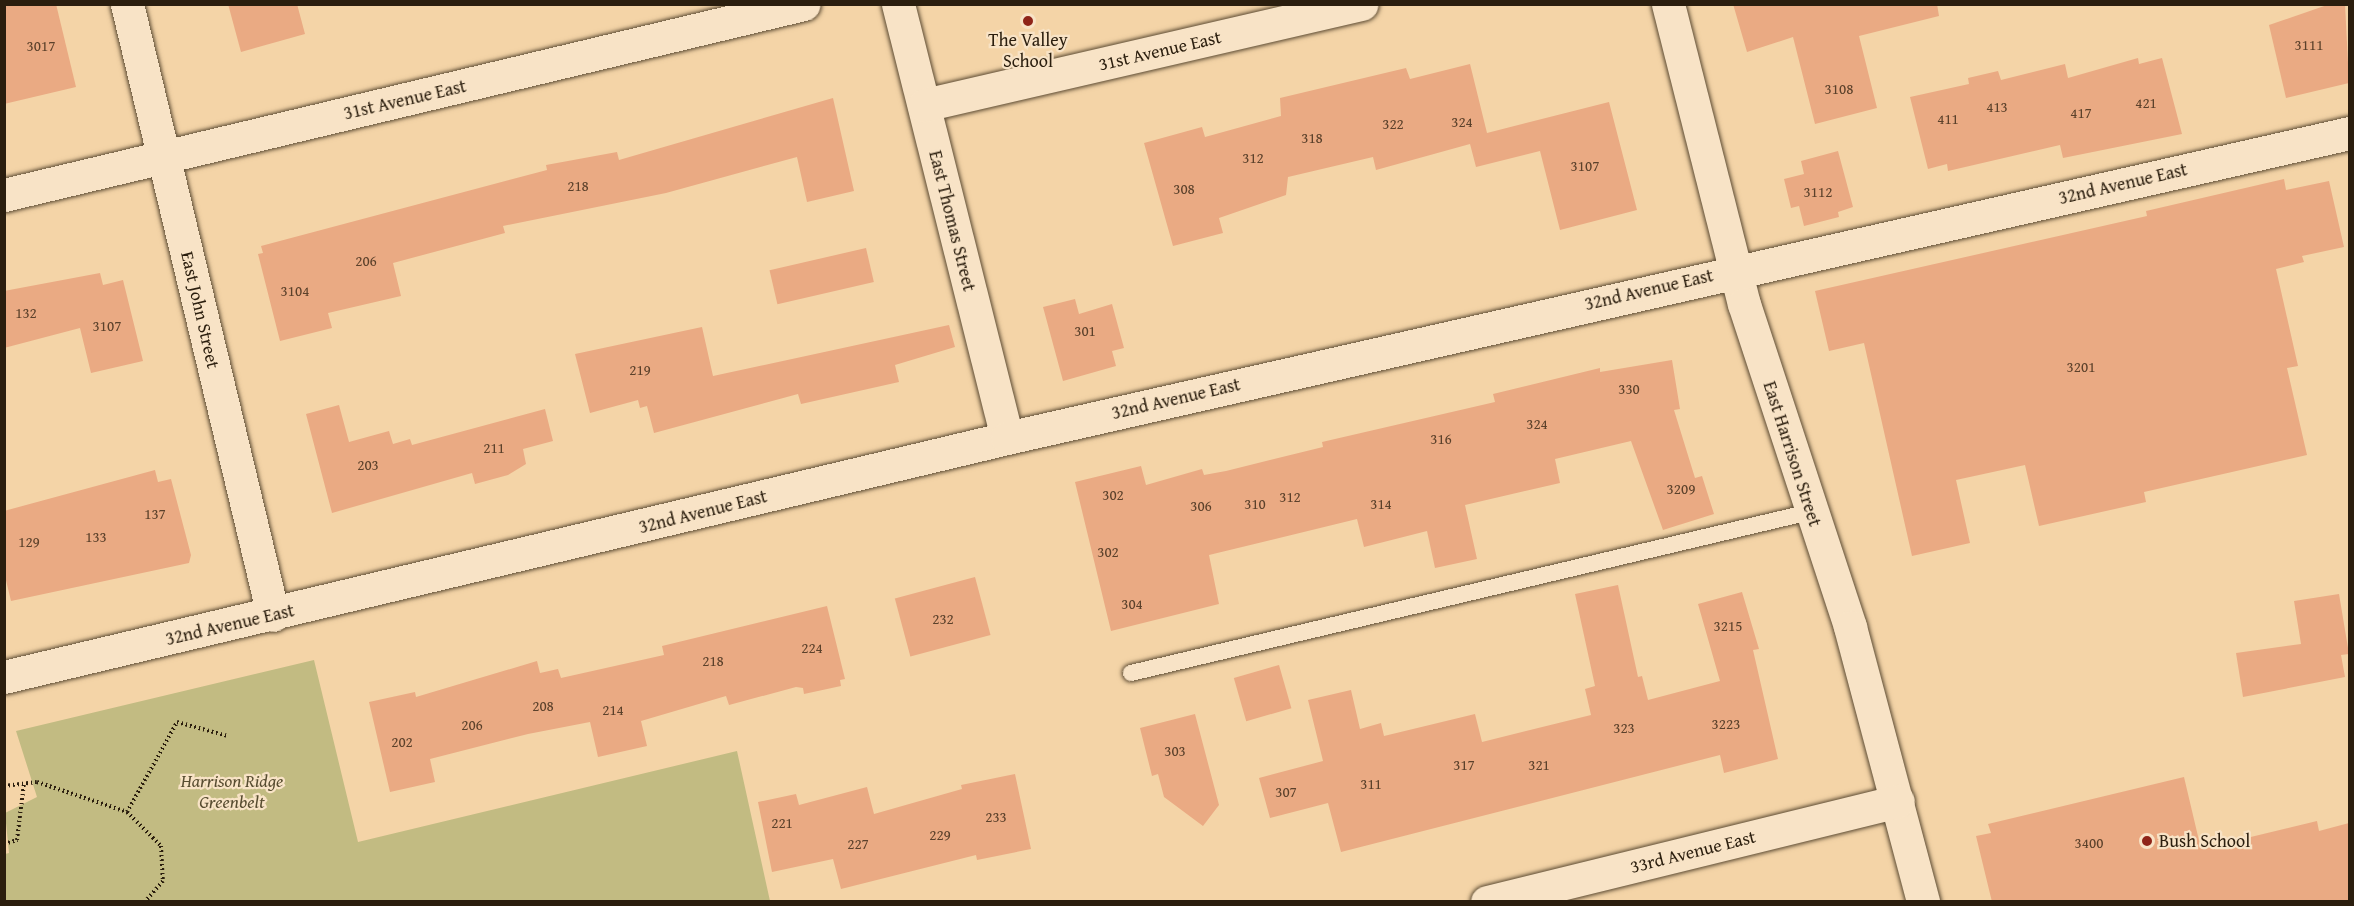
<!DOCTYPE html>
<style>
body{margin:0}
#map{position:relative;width:2354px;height:906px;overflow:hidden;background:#f4d4a7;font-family:"Gentium Book Plus",serif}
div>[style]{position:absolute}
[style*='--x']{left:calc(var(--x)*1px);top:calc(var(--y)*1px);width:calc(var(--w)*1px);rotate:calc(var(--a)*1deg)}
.green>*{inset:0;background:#c2bb82}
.building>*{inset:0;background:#eaaa83;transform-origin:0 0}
.path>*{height:4px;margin-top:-2px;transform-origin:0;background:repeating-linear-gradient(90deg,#2b1e0e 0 1.5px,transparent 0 4.5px)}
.roads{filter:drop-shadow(0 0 2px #5d4c34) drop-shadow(0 0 2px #5d4c34)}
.lane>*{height:16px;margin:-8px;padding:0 8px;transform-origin:8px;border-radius:8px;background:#f8e3c6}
.street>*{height:33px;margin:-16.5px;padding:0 16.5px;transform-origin:16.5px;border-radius:16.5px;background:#f8e3c6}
.secondary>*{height:33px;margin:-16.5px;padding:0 16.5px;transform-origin:16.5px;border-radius:16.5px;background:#f8e3c6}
.dots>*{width:16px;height:16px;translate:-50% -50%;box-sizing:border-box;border:3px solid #f8e3c6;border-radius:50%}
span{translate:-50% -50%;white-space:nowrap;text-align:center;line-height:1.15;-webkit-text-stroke:4.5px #f8e3c6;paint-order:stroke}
.number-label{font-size:15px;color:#5b412b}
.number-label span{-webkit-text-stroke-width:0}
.poi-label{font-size:18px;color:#2b1e0e}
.left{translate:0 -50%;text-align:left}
.street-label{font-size:18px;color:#2b1e0e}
.park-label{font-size:18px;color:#584d31;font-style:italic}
.frame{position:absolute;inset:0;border:6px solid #2b1e0e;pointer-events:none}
</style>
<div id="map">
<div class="green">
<i style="clip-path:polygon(314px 660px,358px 842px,737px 751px,770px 901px,5px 901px,5px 854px,9px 853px,5px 813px,37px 797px,16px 731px)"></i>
</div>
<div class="building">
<i style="clip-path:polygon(4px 4px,56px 4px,76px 87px,4px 104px)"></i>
<i style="clip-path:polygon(228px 4px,297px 4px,305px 34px,241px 52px)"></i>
<i style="clip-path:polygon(1733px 4px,1937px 4px,1939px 16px,1859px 36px,1877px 108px,1815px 124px,1793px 37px,1747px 52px)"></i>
<i style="clip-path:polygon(2330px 4px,2345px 4px,2349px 83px,2286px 98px,2269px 25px)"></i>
<i style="clip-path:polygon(2138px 58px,2139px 64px,2162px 58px,2182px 134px,2063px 158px,2060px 145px,1948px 171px,1947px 164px,1928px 169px,1910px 97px,1969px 84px,1968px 78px,1998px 71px,2001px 80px,2065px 64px,2068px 78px)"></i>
<i style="clip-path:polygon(1470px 64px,1487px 133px,1609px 102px,1637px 210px,1560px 230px,1540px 151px,1476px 167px,1470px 144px,1376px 170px,1373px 157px,1288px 177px,1286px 195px,1219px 218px,1223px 233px,1173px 246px,1144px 143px,1202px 127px,1205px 137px,1281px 116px,1280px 98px,1406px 68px,1410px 79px)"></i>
<i style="clip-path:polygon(833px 98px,854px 191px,807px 202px,797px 157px,666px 193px,503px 226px,505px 233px,393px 263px,401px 296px,328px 313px,332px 328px,280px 341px,258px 254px,263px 253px,261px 246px,547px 170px,546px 165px,617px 152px,619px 160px)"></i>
<i style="clip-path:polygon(1838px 151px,1853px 207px,1838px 212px,1839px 217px,1804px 226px,1799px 206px,1791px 208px,1784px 179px,1804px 174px,1801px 161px)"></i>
<i style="clip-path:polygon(2284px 179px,2286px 190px,2329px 181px,2344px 247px,2302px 256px,2304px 262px,2276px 269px,2298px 366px,2287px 368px,2307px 455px,2144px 492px,2146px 502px,2039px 526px,2025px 465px,1956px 480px,1970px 543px,1912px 556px,1864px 343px,1829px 351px,1815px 291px,2147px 216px,2146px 211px)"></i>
<i style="left:866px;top:248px;width:35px;height:99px;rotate:77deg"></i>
<i style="clip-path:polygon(100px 273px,103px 285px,123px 280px,143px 361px,91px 373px,80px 328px,4px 348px,4px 291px)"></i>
<i style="clip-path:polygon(1075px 299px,1079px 314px,1112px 304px,1124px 348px,1112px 351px,1116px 366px,1063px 381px,1043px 307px)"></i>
<i style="clip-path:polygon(949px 325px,955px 347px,895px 365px,899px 382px,801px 404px,798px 394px,654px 433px,647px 406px,640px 408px,638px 400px,590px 413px,575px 354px,702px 327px,713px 376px)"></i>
<i style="clip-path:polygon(1672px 360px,1680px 409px,1674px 410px,1695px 478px,1702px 476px,1714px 514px,1663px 530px,1631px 441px,1555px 459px,1560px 483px,1465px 505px,1477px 559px,1435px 568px,1427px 531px,1364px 547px,1357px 519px,1209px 555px,1219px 604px,1111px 631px,1075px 482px,1141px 466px,1146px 485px,1202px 469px,1204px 475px,1226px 471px,1323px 447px,1322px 442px,1495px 402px,1493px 394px,1600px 368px,1600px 372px)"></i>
<i style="clip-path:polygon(339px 405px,349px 442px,389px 431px,393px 444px,410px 439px,412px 445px,545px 409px,553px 441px,523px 449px,526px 464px,508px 475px,475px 484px,472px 473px,332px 513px,306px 414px)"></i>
<i style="clip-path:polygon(155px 470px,158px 482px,171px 479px,191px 555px,189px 563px,11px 601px,4px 572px,4px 511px)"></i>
<i style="left:975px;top:577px;width:60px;height:83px;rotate:75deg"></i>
<i style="clip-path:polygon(1618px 585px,1638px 677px,1642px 676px,1648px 700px,1720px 681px,1698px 604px,1742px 592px,1759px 649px,1753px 650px,1778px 759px,1724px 773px,1720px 755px,1341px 852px,1328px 803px,1270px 818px,1259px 778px,1323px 761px,1308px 700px,1351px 690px,1360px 729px,1381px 723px,1384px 736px,1475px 714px,1482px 742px,1591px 715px,1585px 689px,1595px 686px,1575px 594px)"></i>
<i style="clip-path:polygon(2339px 594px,2349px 654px,2341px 655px,2345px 677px,2243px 697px,2236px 653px,2301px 644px,2294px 601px)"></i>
<i style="clip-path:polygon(827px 606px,845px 679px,840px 680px,841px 686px,804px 694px,803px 688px,796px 687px,729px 705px,726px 696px,641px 721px,647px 746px,598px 757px,590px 722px,528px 734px,430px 759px,435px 782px,390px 792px,369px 702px,415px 692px,416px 697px,537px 661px,540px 673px,558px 669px,561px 678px,664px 655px,662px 646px)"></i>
<i style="left:1279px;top:665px;width:45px;height:47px;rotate:74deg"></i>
<i style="clip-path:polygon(1195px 714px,1219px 805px,1203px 826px,1164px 797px,1158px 774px,1152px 776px,1140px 728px)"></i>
<i style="clip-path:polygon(1015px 774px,1031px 849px,977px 860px,976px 855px,841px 889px,833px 859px,772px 872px,758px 802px,796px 794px,799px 805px,867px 787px,874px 814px,962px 789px,961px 785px)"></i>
<i style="clip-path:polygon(2184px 777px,2201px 849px,2317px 821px,2319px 831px,2349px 823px,2349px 902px,1992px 902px,1976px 836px,1991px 833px,1988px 824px)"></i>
</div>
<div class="path">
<i style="--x:4;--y:786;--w:33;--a:-7"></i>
<i style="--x:37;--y:782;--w:95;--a:18.4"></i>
<i style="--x:127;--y:812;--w:103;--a:-60.9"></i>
<i style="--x:177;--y:722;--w:53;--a:15.4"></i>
<i style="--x:127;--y:812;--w:48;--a:45"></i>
<i style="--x:161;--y:846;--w:35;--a:87"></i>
<i style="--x:163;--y:881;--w:28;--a:131"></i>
<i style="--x:4;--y:844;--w:14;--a:-17"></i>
<i style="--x:17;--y:840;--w:57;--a:-83"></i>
</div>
<div class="roads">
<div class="lane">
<i style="--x:1131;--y:673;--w:698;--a:-13.34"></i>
</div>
<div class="street">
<i style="--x:898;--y:4;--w:447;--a:75.9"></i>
<i style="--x:1668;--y:4;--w:309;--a:75.8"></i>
<i style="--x:1744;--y:304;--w:340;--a:71.8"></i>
<i style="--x:1850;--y:627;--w:285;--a:75.1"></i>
<i style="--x:924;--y:105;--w:449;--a:-13"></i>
<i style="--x:4;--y:195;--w:822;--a:-13.43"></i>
<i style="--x:1487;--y:902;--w:423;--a:-13.8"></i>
</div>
<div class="secondary">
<i style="--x:127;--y:4;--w:628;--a:76.56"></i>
<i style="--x:4;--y:677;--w:1031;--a:-13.4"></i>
<i style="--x:1007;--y:438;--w:1377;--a:-12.8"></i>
</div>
</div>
<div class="dots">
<i style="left:1028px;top:21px;background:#8f2418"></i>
<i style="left:2147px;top:841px;background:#8f2418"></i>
</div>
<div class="number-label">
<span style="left:2309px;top:45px">3111</span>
<span style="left:41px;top:46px">3017</span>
<span style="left:1839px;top:89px">3108</span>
<span style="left:2146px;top:103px">421</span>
<span style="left:1997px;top:107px">413</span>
<span style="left:2081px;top:113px">417</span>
<span style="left:1948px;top:119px">411</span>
<span style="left:1462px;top:122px">324</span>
<span style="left:1393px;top:124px">322</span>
<span style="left:1312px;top:138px">318</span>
<span style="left:1253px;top:158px">312</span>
<span style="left:1585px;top:166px">3107</span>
<span style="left:578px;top:186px">218</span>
<span style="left:1184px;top:189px">308</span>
<span style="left:1818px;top:192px">3112</span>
<span style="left:366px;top:261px">206</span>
<span style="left:295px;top:291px">3104</span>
<span style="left:26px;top:313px">132</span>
<span style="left:107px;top:326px">3107</span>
<span style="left:1085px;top:331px">301</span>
<span style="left:2081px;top:367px">3201</span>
<span style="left:640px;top:370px">219</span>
<span style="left:1629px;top:389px">330</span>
<span style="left:1537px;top:424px">324</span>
<span style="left:1441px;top:439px">316</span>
<span style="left:494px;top:448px">211</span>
<span style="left:368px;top:465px">203</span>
<span style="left:1681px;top:489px">3209</span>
<span style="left:1113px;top:495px">302</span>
<span style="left:1290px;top:497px">312</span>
<span style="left:1255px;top:504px">310</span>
<span style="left:1381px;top:504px">314</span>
<span style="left:1201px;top:506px">306</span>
<span style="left:155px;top:514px">137</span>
<span style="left:96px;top:537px">133</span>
<span style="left:29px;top:542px">129</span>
<span style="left:1108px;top:552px">302</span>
<span style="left:1132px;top:604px">304</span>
<span style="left:943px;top:619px">232</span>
<span style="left:1728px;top:626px">3215</span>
<span style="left:812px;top:648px">224</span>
<span style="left:713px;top:661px">218</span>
<span style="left:543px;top:706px">208</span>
<span style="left:613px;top:710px">214</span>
<span style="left:1726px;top:724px">3223</span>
<span style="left:472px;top:725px">206</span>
<span style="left:1624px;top:728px">323</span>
<span style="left:402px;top:742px">202</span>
<span style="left:1175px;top:751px">303</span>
<span style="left:1464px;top:765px">317</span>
<span style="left:1539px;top:765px">321</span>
<span style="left:1371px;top:784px">311</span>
<span style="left:1286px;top:792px">307</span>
<span style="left:996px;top:817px">233</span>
<span style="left:782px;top:823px">221</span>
<span style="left:940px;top:835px">229</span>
<span style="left:2089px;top:843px">3400</span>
<span style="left:858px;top:844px">227</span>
</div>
<div class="poi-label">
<span style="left:1028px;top:51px">The Valley<br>School</span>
<span class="left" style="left:2159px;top:841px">Bush School</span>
</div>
<div class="street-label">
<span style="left:1160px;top:51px;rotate:-13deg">31st Avenue East</span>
<span style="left:405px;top:100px;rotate:-13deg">31st Avenue East</span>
<span style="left:2123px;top:184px;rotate:-13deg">32nd Avenue East</span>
<span style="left:952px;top:221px;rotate:76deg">East Thomas Street</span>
<span style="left:1649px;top:290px;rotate:-13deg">32nd Avenue East</span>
<span style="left:200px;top:310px;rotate:77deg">East John Street</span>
<span style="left:1176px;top:399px;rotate:-13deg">32nd Avenue East</span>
<span style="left:1792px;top:454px;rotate:72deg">East Harrison Street</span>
<span style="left:703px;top:512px;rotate:-14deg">32nd Avenue East</span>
<span style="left:230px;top:625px;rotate:-13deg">32nd Avenue East</span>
<span style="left:1693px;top:852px;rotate:-14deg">33rd Avenue East</span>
</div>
<div class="park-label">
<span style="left:232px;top:792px">Harrison Ridge<br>Greenbelt</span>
</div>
<div class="frame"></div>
</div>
